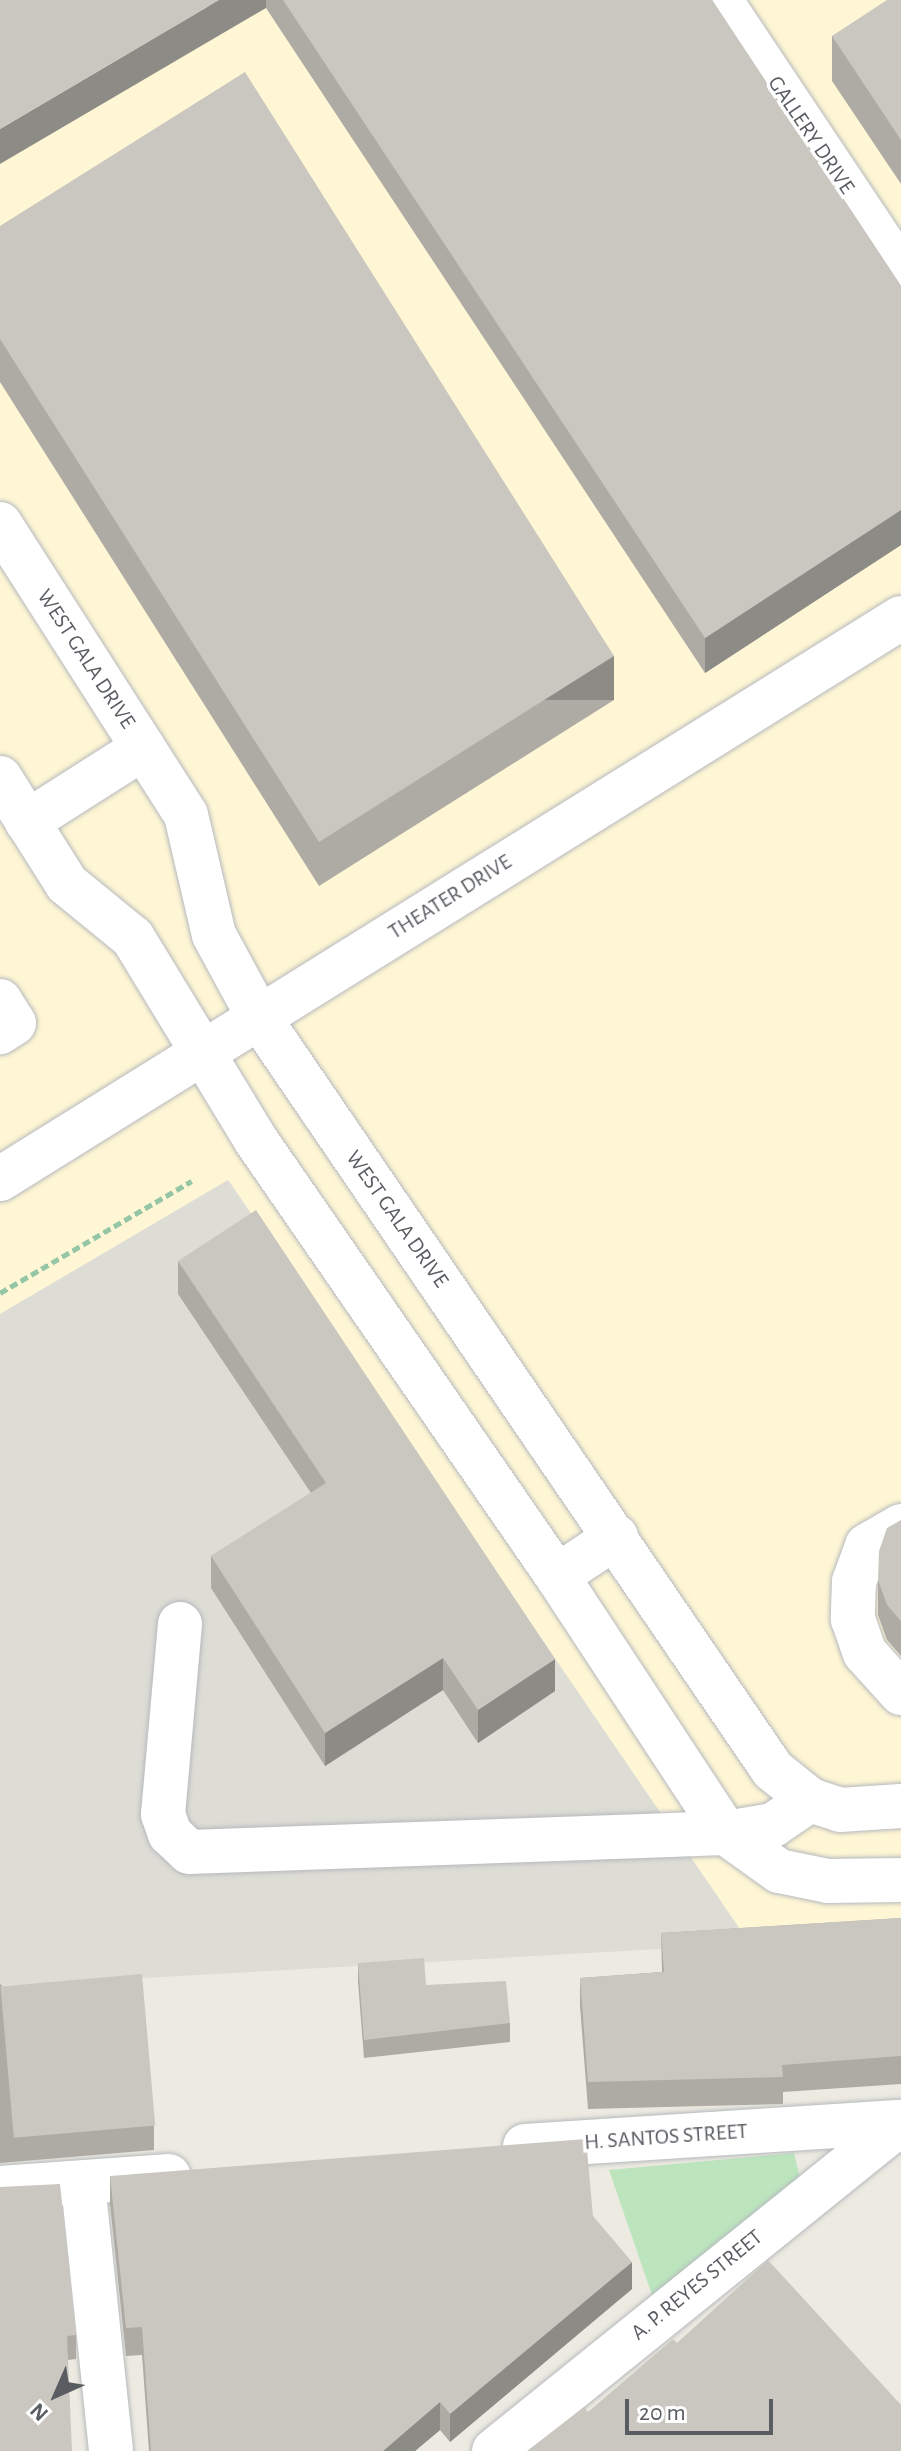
<!DOCTYPE html>
<style>
body{margin:0}
#map{position:relative;width:901px;height:2451px;overflow:hidden;background:#edebe1;font-family:"Alegreya Sans",sans-serif}
div>[style]{position:absolute}
[style*='--x']{left:calc(var(--x)*1px);top:calc(var(--y)*1px);width:calc(var(--w)*1px);rotate:calc(var(--a)*1deg)}
.commercial>*{inset:0;background:#fef6d4}
.industrial>*{inset:0;background:#dddcd5}
.green>*{inset:0;background:#bce5be}
.path>*{height:5px;margin-top:-2.5px;transform-origin:0;background:repeating-linear-gradient(90deg,#95c6a5 0 8px,transparent 0 12px)}
.roads{filter:drop-shadow(0 0 2px #b6b9be) drop-shadow(0 0 2px #b6b9be)}
.minor>*{height:44px;margin:-22px;padding:0 22px;transform-origin:22px;border-radius:22px;background:#fff}
.wall>*{inset:0;background:#aeaba5}
.shaded-wall>*{inset:0;background:#8d8b86;transform-origin:0 0}
.building>*{inset:0;background:#cac7c0;transform-origin:0 0}
span{translate:-50% -50%;white-space:nowrap;text-align:center;line-height:1.15;-webkit-text-stroke:7px #fff;paint-order:stroke}
.street-label{font-size:22px;color:#595d62}
.north{position:absolute;left:16px;top:2355px;width:80px;height:80px;-webkit-text-stroke:6px #fff;paint-order:stroke;rotate:225deg;font-size:22px;font-weight:700;line-height:32px;text-align:center;color:#595d62}
.north::after{content:'';display:block;margin:auto;width:28px;height:36px;background:#595d62;clip-path:polygon(50% 0,100% 100%,50% 72%,0 100%)}
.scale{position:absolute;left:625px;top:2399px;width:148px;height:36px;box-sizing:border-box;border:4px solid #595d62;border-top:0;padding-left:10px;font-size:24px;line-height:28px;white-space:nowrap;color:#595d62;-webkit-text-stroke:6px #fff;paint-order:stroke}
</style>
<div id="map">
<div class="commercial">
<i style="clip-path:polygon(0 0,901px 0,901px 1941px,750px 1944px,229px 1181px,0 1314px)"></i>
</div>
<div class="industrial">
<i style="clip-path:polygon(228px 1180px,750px 1944px,0 1986px,0 1314px)"></i>
</div>
<div class="green">
<i style="clip-path:polygon(794px 2153px,801px 2182px,652px 2295px,609px 2170px)"></i>
</div>
<div class="path">
<i style="--x:0;--y:1293;--w:222;--a:-30.3"></i>
</div>
<div class="roads">
<div class="minor">
<i style="--x:720;--y:0;--w:326;--a:56.3"></i>
<i style="--x:0;--y:524;--w:345;--a:57.4"></i>
<i style="--x:186;--y:815;--w:123;--a:76.9"></i>
<i style="--x:214;--y:935;--w:92;--a:61.5"></i>
<i style="--x:258;--y:1016;--w:913;--a:55.67"></i>
<i style="--x:773;--y:1770;--w:48;--a:39"></i>
<i style="--x:810;--y:1800;--w:32;--a:18"></i>
<i style="--x:840;--y:1810;--w:61;--a:-3.8"></i>
<i style="--x:0;--y:778;--w:125;--a:57.7"></i>
<i style="--x:67;--y:884;--w:85;--a:39.3"></i>
<i style="--x:133;--y:938;--w:235;--a:58.7"></i>
<i style="--x:255;--y:1139;--w:531;--a:55.35"></i>
<i style="--x:557;--y:1576;--w:308;--a:56.7"></i>
<i style="--x:726;--y:1833;--w:65;--a:35.6"></i>
<i style="--x:779;--y:1871;--w:50;--a:11.5"></i>
<i style="--x:828;--y:1881;--w:73;--a:-0.8"></i>
<i style="--x:27;--y:822;--w:138;--a:-32.5"></i>
<i style="--x:0;--y:1001;--w:26;--a:58"></i>
<i style="--x:14;--y:1023;--w:17;--a:147"></i>
<i style="--x:0;--y:1179;--w:1061;--a:-31.91"></i>
<i style="--x:901;--y:1526;--w:39;--a:150"></i>
<i style="--x:867;--y:1546;--w:37;--a:110"></i>
<i style="--x:854;--y:1581;--w:38;--a:92"></i>
<i style="--x:853;--y:1619;--w:36;--a:71"></i>
<i style="--x:865;--y:1653;--w:54;--a:48"></i>
<i style="--x:557;--y:1576;--w:71;--a:-33.5"></i>
<i style="--x:180;--y:1624;--w:191;--a:95.1"></i>
<i style="--x:163;--y:1814;--w:21;--a:71"></i>
<i style="--x:170;--y:1834;--w:26;--a:43"></i>
<i style="--x:189;--y:1852;--w:537;--a:-2.03"></i>
<i style="--x:726;--y:1833;--w:48;--a:-9.7"></i>
<i style="--x:773;--y:1825;--w:45;--a:-34"></i>
<i style="--x:525;--y:2146;--w:377;--a:-3.7"></i>
<i style="--x:83;--y:2184;--w:268;--a:84"></i>
<i style="--x:0;--y:2188;--w:169;--a:-4.1"></i>
<i style="--x:494;--y:2451;--w:523;--a:-38.87"></i>
</div>
</div>
<div class="wall">
<i style="clip-path:polygon(0 0,712px 0,901px 286px,901px 545px,705px 673px,266px 8px)"></i>
<i style="clip-path:polygon(901px 0,901px 184px,832px 81px,832px 36px)"></i>
<i style="clip-path:polygon(0 226px,614px 700px,319px 886px,0 382px)"></i>
<i style="clip-path:polygon(178px 1261px,555px 1691px,478px 1743px,443px 1690px,325px 1766px,211px 1588px,211px 1556px,311px 1493px,178px 1294px)"></i>
<i style="clip-path:polygon(901px 1520px,901px 1656px,887px 1640px,878px 1615px,878px 1580px)"></i>
<i style="clip-path:polygon(901px 1918px,901px 2084px,783px 2092px,783px 2104px,588px 2109px,580px 2006px,580px 1978px,662px 1972px,661px 1933px)"></i>
<i style="clip-path:polygon(358px 1963px,426px 1985px,510px 2023px,510px 2042px,364px 2058px,358px 1982px)"></i>
<i style="clip-path:polygon(0 1984px,154px 2126px,154px 2150px,0 2163px)"></i>
<i style="clip-path:polygon(110px 2176px,593px 2216px,632px 2289px,450px 2442px,440px 2430px,415px 2451px,149px 2451px,142px 2355px,126px 2356px,110px 2204px)"></i>
<i style="clip-path:polygon(0 2187px,76px 2335px,76px 2359px,68px 2360px)"></i>
</div>
<div class="shaded-wall">
<i style="clip-path:polygon(219px 0,266px 0,266px 8px,0 164px,0 129px)"></i>
<i style="clip-path:polygon(901px 510px,901px 545px,705px 673px,705px 638px)"></i>
<i style="left:614px;top:656px;width:44px;height:349px;rotate:90deg"></i>
<i style="clip-path:polygon(443px 1658px,443px 1690px,325px 1766px,325px 1733px)"></i>
<i style="clip-path:polygon(555px 1659px,555px 1691px,478px 1743px,478px 1710px)"></i>
<i style="clip-path:polygon(632px 2262px,632px 2289px,450px 2442px,450px 2414px)"></i>
<i style="clip-path:polygon(440px 2402px,440px 2430px,415px 2451px,383px 2451px)"></i>
</div>
<div class="building">
<i style="clip-path:polygon(0 0,219px 0,0 129px)"></i>
<i style="clip-path:polygon(283px 0,712px 0,901px 286px,901px 510px,705px 638px)"></i>
<i style="clip-path:polygon(887px 0,901px 0,901px 140px,832px 36px)"></i>
<i style="clip-path:polygon(245px 72px,614px 656px,319px 842px,0 339px,0 226px)"></i>
<i style="clip-path:polygon(256px 1210px,555px 1659px,478px 1710px,443px 1658px,325px 1733px,211px 1556px,326px 1483px,178px 1261px)"></i>
<i style="clip-path:polygon(901px 1520px,901px 1621px,887px 1605px,878px 1580px,879px 1551px,887px 1528px)"></i>
<i style="clip-path:polygon(901px 1918px,901px 2056px,782px 2065px,783px 2077px,588px 2082px,580px 1978px,664px 1972px,661px 1933px)"></i>
<i style="clip-path:polygon(424px 1958px,426px 1985px,506px 1981px,510px 2023px,364px 2040px,358px 1963px)"></i>
<i style="left:142px;top:1974px;width:152px;height:142px;rotate:85deg"></i>
<i style="clip-path:polygon(586px 2139px,593px 2216px,632px 2262px,450px 2414px,440px 2402px,383px 2451px,151px 2451px,142px 2327px,126px 2328px,110px 2176px)"></i>
<i style="clip-path:polygon(60px 2184px,76px 2335px,67px 2336px,72px 2451px,0 2451px,0 2187px)"></i>
<i style="clip-path:polygon(768px 2260px,901px 2405px,901px 2451px,527px 2451px,584px 2407px,588px 2412px,673px 2339px,677px 2343px)"></i>
</div>
<div class="street-label">
<span style="left:811px;top:135px;rotate:56deg">GALLERY DRIVE</span>
<span style="left:86px;top:659px;rotate:57deg">WEST GALA DRIVE</span>
<span style="left:450px;top:897px;rotate:-32deg">THEATER DRIVE</span>
<span style="left:397px;top:1219px;rotate:55deg">WEST GALA DRIVE</span>
<span style="left:666px;top:2137px;rotate:-4deg">H. SANTOS STREET</span>
<span style="left:697px;top:2285px;rotate:-39deg">A. P. REYES STREET</span>
</div>
<div class="north">N</div>
<div class="scale">20 m</div>
</div>
